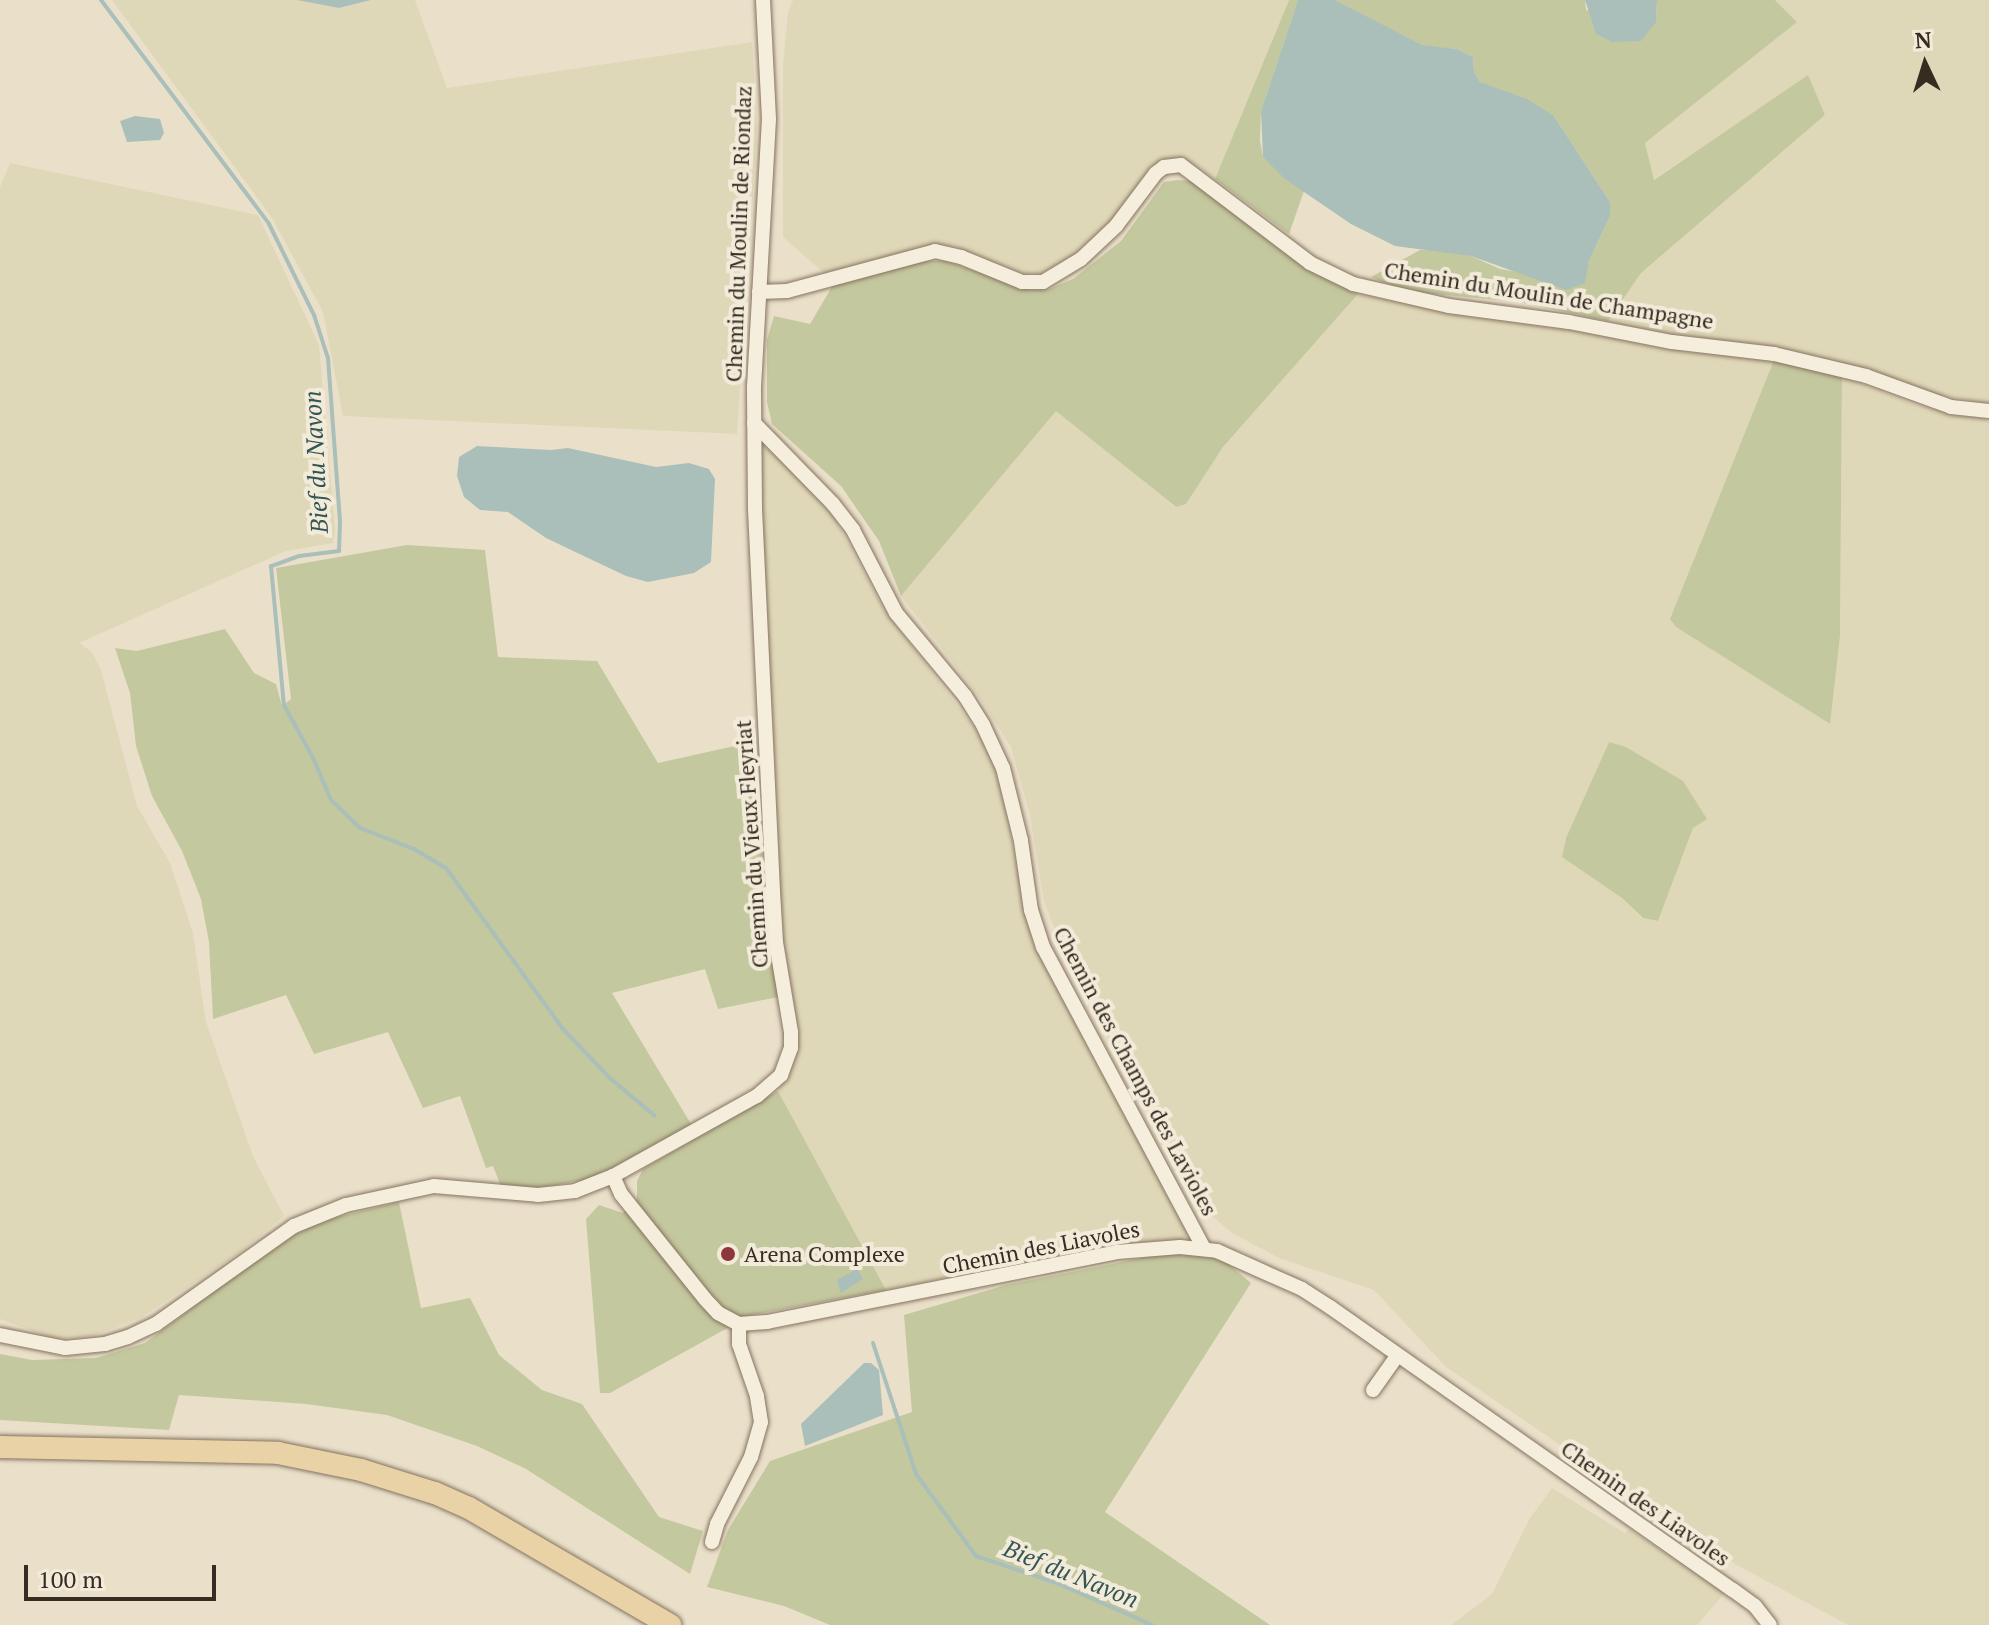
<!DOCTYPE html>
<style>
body{margin:0}
#map{position:relative;width:1989px;height:1625px;overflow:hidden;background:#eae0ca;font-family:"PT Serif",serif}
div>[style]{position:absolute}
[style*='--x']{left:calc(var(--x)*1px);top:calc(var(--y)*1px);width:calc(var(--w)*1px);rotate:calc(var(--a)*1deg)}
.farmland>*{inset:0;background:#dfd8b8}
.green>*{inset:0;background:#c4c89e}
.water>*{inset:0;background:#aabfb9}
.stream>*{height:4px;margin:-2px;padding:0 2px;transform-origin:2px;border-radius:2px;background:#aabfb9}
.roads{filter:drop-shadow(0 0 2px #857360) drop-shadow(0 0 2px #857360)}
.minor>*{height:14px;margin:-7px;padding:0 7px;transform-origin:7px;border-radius:7px;background:#f6eedc}
.primary>*{height:22px;margin:-11px;padding:0 11px;transform-origin:11px;border-radius:11px;background:#e9d3a6}
.dots>*{width:22px;height:22px;translate:-50% -50%;box-sizing:border-box;border:4px solid #f3ebd9;border-radius:50%}
span{translate:-50% -50%;white-space:nowrap;text-align:center;line-height:1.15;-webkit-text-stroke:8px #f3ebd9;paint-order:stroke}
.street-label{font-size:22px;color:#372c22}
.poi-label{font-size:22px;color:#372c22}
.left{translate:0 -50%;text-align:left}
.water-label{font-size:24px;color:#335553;font-style:italic}
.north{position:absolute;left:1885px;top:24px;width:80px;height:80px;-webkit-text-stroke:6px #f3ebd9;paint-order:stroke;rotate:356deg;font-size:22px;font-weight:700;line-height:32px;text-align:center;color:#372c22}
.north::after{content:'';display:block;margin:auto;width:28px;height:36px;background:#372c22;clip-path:polygon(50% 0,100% 100%,50% 72%,0 100%)}
.scale{position:absolute;left:24px;top:1565px;width:192px;height:36px;box-sizing:border-box;border:4px solid #372c22;border-top:0;padding-left:10px;font-size:24px;line-height:28px;white-space:nowrap;color:#372c22;-webkit-text-stroke:6px #f3ebd9;paint-order:stroke}
</style>
<div id="map">
<div class="farmland">
<i style="clip-path:polygon(112px 0,297px 0,339px 8px,371px 0,415px 0,447px 88px,752px 42px,757px 130px,737px 434px,343px 416px,323px 312px,272px 218px)"></i>
<i style="clip-path:polygon(793px 0,1289px 0,1215px 179px,1185px 158px,1164px 159px,1097px 237px,1058px 266px,1041px 273px,1021px 273px,954px 246px,929px 246px,824px 273px,783px 237px,783px 66px,788px 13px)"></i>
<i style="clip-path:polygon(1775px 0,1989px 0,1989px 404px,1931px 393px,1834px 360px,1765px 345px,1656px 333px,1608px 321px,1641px 273px,1825px 115px,1807px 76px,1653px 180px,1645px 143px,1797px 22px)"></i>
<i style="clip-path:polygon(10px 163px,258px 215px,319px 345px,335px 530px,333px 543px,286px 551px,79px 643px,92px 652px,101px 670px,137px 806px,170px 863px,193px 933px,206px 1022px,253px 1156px,284px 1216px,239px 1253px,142px 1317px,93px 1336px,55px 1339px,0 1319px,0 187px)"></i>
<i style="clip-path:polygon(evenodd,1358px 294px,1418px 306px,1774px 360px,1670px 619px,1829px 724px,1840px 636px,1842px 376px,1916px 405px,1967px 416px,1989px 416px,1989px 1625px,1848px 1625px,1735px 1564px,1446px 1367px,1374px 1290px,1279px 1258px,1232px 1233px,1198px 1204px,1067px 962px,1044px 901px,1030px 815px,1011px 747px,978px 695px,901px 596px,1056px 410px,1175px 507px,1186px 504px,1223px 447px,1358px 294px,1609px 742px,1693px 828px,1658px 921px,1642px 918px,1622px 898px,1562px 857px,1566px 838px,1609px 742px)"></i>
<i style="clip-path:polygon(762px 445px,790px 468px,834px 517px,883px 608px,979px 734px,1000px 779px,1024px 902px,1186px 1228px,1186px 1236px,1180px 1240px,1121px 1244px,886px 1290px,778px 1091px,790px 1072px,797px 1046px,782px 953px,757px 449px)"></i>
<i style="clip-path:polygon(1552px 1488px,1625px 1533px,1629px 1529px,1725px 1593px,1697px 1625px,1451px 1625px,1492px 1594px,1530px 1518px)"></i>
</div>
<div class="green">
<i style="clip-path:polygon(1289px 0,1298px 0,1261px 111px,1260px 141px,1263px 157px,1304px 191px,1289px 234px,1215px 179px)"></i>
<i style="clip-path:polygon(1335px 0,1585px 0,1586px 10px,1656px 22px,1657px 0,1775px 0,1797px 22px,1645px 143px,1654px 180px,1808px 75px,1825px 115px,1641px 273px,1608px 321px,1519px 302px,1403px 291px,1371px 277px,1420px 250px,1445px 250px,1471px 256px,1500px 269px,1584px 283px,1589px 261px,1610px 216px,1610px 202px,1554px 116px,1480px 82px,1474px 72px,1473px 57px,1457px 49px,1422px 46px)"></i>
<i style="clip-path:polygon(1177px 180px,1191px 181px,1314px 273px,1358px 294px,1223px 447px,1186px 504px,1176px 507px,1056px 411px,901px 596px,879px 541px,841px 486px,772px 424px,767px 402px,767px 340px,774px 316px,810px 324px,833px 285px,926px 261px,946px 261px,1030px 290px,1049px 289px,1073px 279px,1121px 241px,1164px 182px)"></i>
<i style="clip-path:polygon(1774px 360px,1842px 376px,1840px 636px,1830px 724px,1676px 627px,1670px 619px)"></i>
<i style="clip-path:polygon(407px 545px,485px 550px,498px 657px,597px 661px,658px 763px,757px 741px,764px 912px,778px 997px,718px 1009px,705px 969px,612px 993px,691px 1124px,610px 1170px,584px 1180px,538px 1188px,501px 1186px,493px 1166px,486px 1168px,460px 1096px,423px 1108px,388px 1032px,314px 1054px,286px 995px,213px 1019px,209px 942px,201px 899px,182px 851px,152px 796px,136px 746px,130px 693px,115px 648px,137px 651px,225px 629px,254px 673px,276px 684px,282px 706px,291px 699px,276px 568px)"></i>
<i style="clip-path:polygon(1609px 742px,1626px 747px,1683px 781px,1707px 819px,1693px 828px,1658px 921px,1643px 918px,1622px 898px,1562px 857px,1566px 838px)"></i>
<i style="clip-path:polygon(778px 1091px,886px 1290px,751px 1315px,610px 1393px,600px 1393px,586px 1219px,599px 1205px,623px 1213px,637px 1199px,637px 1181px,643px 1169px)"></i>
<i style="clip-path:polygon(399px 1202px,421px 1308px,470px 1298px,499px 1355px,542px 1390px,582px 1404px,659px 1517px,703px 1531px,690px 1574px,526px 1469px,477px 1446px,387px 1415px,306px 1404px,179px 1395px,169px 1430px,0 1420px,0 1354px,32px 1360px,96px 1358px,145px 1343px,279px 1243px,321px 1221px)"></i>
<i style="clip-path:polygon(1191px 1253px,1225px 1261px,1251px 1283px,1105px 1512px,1270px 1625px,830px 1625px,784px 1606px,707px 1587px,728px 1530px,770px 1461px,912px 1412px,904px 1315px,1006px 1285px,1147px 1257px)"></i>
</div>
<div class="water">
<i style="clip-path:polygon(297px 0,371px 0,339px 8px)"></i>
<i style="clip-path:polygon(1298px 0,1335px 0,1422px 45px,1457px 49px,1473px 57px,1474px 72px,1480px 82px,1527px 99px,1554px 116px,1610px 202px,1610px 216px,1589px 261px,1585px 283px,1566px 290px,1471px 256px,1395px 246px,1351px 224px,1285px 179px,1263px 157px,1261px 111px)"></i>
<i style="clip-path:polygon(1585px 0,1657px 0,1656px 22px,1641px 41px,1612px 42px,1596px 34px)"></i>
<i style="clip-path:polygon(135px 116px,160px 119px,164px 133px,160px 140px,127px 142px,120px 121px)"></i>
<i style="clip-path:polygon(477px 446px,551px 450px,568px 448px,656px 467px,689px 463px,709px 469px,715px 479px,711px 562px,694px 573px,648px 582px,626px 576px,546px 538px,508px 512px,480px 510px,464px 497px,457px 476px,459px 457px)"></i>
<i style="clip-path:polygon(857px 1269px,863px 1279px,841px 1293px,837px 1280px)"></i>
<i style="clip-path:polygon(864px 1363px,871px 1363px,879px 1370px,883px 1415px,805px 1446px,801px 1424px)"></i>
</div>
<div class="stream">
<i style="--x:101;--y:0;--w:280;--a:53.1"></i>
<i style="--x:269;--y:224;--w:102;--a:63.7"></i>
<i style="--x:314;--y:315;--w:45;--a:72"></i>
<i style="--x:328;--y:358;--w:165;--a:85.8"></i>
<i style="--x:340;--y:523;--w:28;--a:92"></i>
<i style="--x:339;--y:551;--w:40;--a:172.9"></i>
<i style="--x:299;--y:556;--w:30;--a:160"></i>
<i style="--x:271;--y:566;--w:140;--a:84.7"></i>
<i style="--x:284;--y:705;--w:60;--a:61.3"></i>
<i style="--x:313;--y:758;--w:46;--a:66.8"></i>
<i style="--x:331;--y:800;--w:40;--a:44"></i>
<i style="--x:360;--y:828;--w:58;--a:21.3"></i>
<i style="--x:414;--y:849;--w:37;--a:31"></i>
<i style="--x:446;--y:868;--w:199;--a:54"></i>
<i style="--x:563;--y:1029;--w:69;--a:46.2"></i>
<i style="--x:611;--y:1079;--w:57;--a:40.1"></i>
<i style="--x:873;--y:1343;--w:138;--a:71.8"></i>
<i style="--x:916;--y:1474;--w:102;--a:53.8"></i>
<i style="--x:976;--y:1556;--w:88;--a:18.6"></i>
<i style="--x:1059;--y:1584;--w:102;--a:23.8"></i>
</div>
<div class="roads">
<div class="minor">
<i style="--x:759;--y:292;--w:28;--a:-2"></i>
<i style="--x:787;--y:291;--w:153;--a:-15.1"></i>
<i style="--x:935;--y:251;--w:27;--a:13"></i>
<i style="--x:961;--y:257;--w:66;--a:22.3"></i>
<i style="--x:1022;--y:282;--w:21;--a:0"></i>
<i style="--x:1043;--y:282;--w:44;--a:-31.2"></i>
<i style="--x:1081;--y:259;--w:48;--a:-43.3"></i>
<i style="--x:1116;--y:226;--w:66;--a:-53"></i>
<i style="--x:1156;--y:173;--w:10;--a:-37"></i>
<i style="--x:1164;--y:167;--w:17;--a:-7"></i>
<i style="--x:1181;--y:165;--w:162;--a:37.2"></i>
<i style="--x:1310;--y:263;--w:48;--a:26"></i>
<i style="--x:1353;--y:284;--w:98;--a:12.9"></i>
<i style="--x:1449;--y:306;--w:121;--a:7.6"></i>
<i style="--x:1569;--y:322;--w:105;--a:11"></i>
<i style="--x:1672;--y:342;--w:103;--a:6.7"></i>
<i style="--x:1774;--y:354;--w:95;--a:13.4"></i>
<i style="--x:1866;--y:376;--w:90;--a:20"></i>
<i style="--x:1951;--y:407;--w:38;--a:6"></i>
<i style="--x:754;--y:423;--w:113;--a:45.7"></i>
<i style="--x:833;--y:504;--w:33;--a:52"></i>
<i style="--x:853;--y:530;--w:93;--a:62.6"></i>
<i style="--x:896;--y:613;--w:108;--a:50.3"></i>
<i style="--x:965;--y:696;--w:34;--a:58"></i>
<i style="--x:983;--y:725;--w:47;--a:65.1"></i>
<i style="--x:1003;--y:768;--w:75;--a:76.1"></i>
<i style="--x:1021;--y:841;--w:70;--a:81.8"></i>
<i style="--x:1031;--y:910;--w:39;--a:72"></i>
<i style="--x:1043;--y:947;--w:342;--a:61.9"></i>
<i style="--x:613;--y:1176;--w:20;--a:66"></i>
<i style="--x:621;--y:1194;--w:134;--a:51.3"></i>
<i style="--x:705;--y:1299;--w:19;--a:47"></i>
<i style="--x:718;--y:1313;--w:24;--a:28"></i>
<i style="--x:739;--y:1324;--w:28;--a:-4"></i>
<i style="--x:767;--y:1322;--w:357;--a:-11.3"></i>
<i style="--x:1117;--y:1252;--w:63;--a:-4.5"></i>
<i style="--x:1180;--y:1247;--w:37;--a:6"></i>
<i style="--x:1217;--y:1251;--w:93;--a:24.1"></i>
<i style="--x:1302;--y:1289;--w:33;--a:33"></i>
<i style="--x:1330;--y:1307;--w:492;--a:35.1"></i>
<i style="--x:1733;--y:1590;--w:27;--a:36"></i>
<i style="--x:1755;--y:1606;--w:24;--a:52"></i>
<i style="--x:0;--y:1335;--w:66;--a:11.3"></i>
<i style="--x:65;--y:1348;--w:40;--a:-5.7"></i>
<i style="--x:105;--y:1344;--w:24;--a:-17"></i>
<i style="--x:128;--y:1337;--w:31;--a:-25"></i>
<i style="--x:156;--y:1324;--w:169;--a:-35.4"></i>
<i style="--x:294;--y:1226;--w:56;--a:-22"></i>
<i style="--x:346;--y:1205;--w:90;--a:-12.2"></i>
<i style="--x:434;--y:1186;--w:104;--a:4.9"></i>
<i style="--x:538;--y:1195;--w:37;--a:-6"></i>
<i style="--x:575;--y:1191;--w:41;--a:-21.5"></i>
<i style="--x:613;--y:1176;--w:165;--a:-29.1"></i>
<i style="--x:757;--y:1096;--w:32;--a:-41"></i>
<i style="--x:781;--y:1075;--w:29;--a:-70"></i>
<i style="--x:791;--y:1048;--w:16;--a:-90"></i>
<i style="--x:791;--y:1032;--w:91;--a:-99.5"></i>
<i style="--x:776;--y:942;--w:51;--a:-93.4"></i>
<i style="--x:773;--y:891;--w:383;--a:-92.7"></i>
<i style="--x:755;--y:508;--w:121;--a:-90.5"></i>
<i style="--x:754;--y:387;--w:268;--a:-86.8"></i>
<i style="--x:769;--y:119;--w:119;--a:-92.9"></i>
<i style="--x:1373;--y:1390;--w:42;--a:-54.8"></i>
<i style="--x:712;--y:1542;--w:19;--a:-74"></i>
<i style="--x:717;--y:1524;--w:75;--a:-63.1"></i>
<i style="--x:751;--y:1457;--w:36;--a:-74"></i>
<i style="--x:761;--y:1422;--w:26;--a:-99"></i>
<i style="--x:757;--y:1396;--w:55;--a:-109.1"></i>
<i style="--x:739;--y:1344;--w:20;--a:-90"></i>
</div>
<div class="primary">
<i style="--x:0;--y:1447;--w:278;--a:1.2"></i>
<i style="--x:278;--y:1453;--w:85;--a:11.6"></i>
<i style="--x:361;--y:1470;--w:77;--a:17.3"></i>
<i style="--x:435;--y:1493;--w:37;--a:24"></i>
<i style="--x:469;--y:1508;--w:233;--a:30.2"></i>
</div>
</div>
<div class="dots">
<i style="left:728px;top:1254px;background:#8e3638"></i>
</div>
<div class="street-label">
<span style="left:738px;top:234px;rotate:-88deg">Chemin du Moulin de Riondaz</span>
<span style="left:1549px;top:295px;rotate:9deg">Chemin du Moulin de Champagne</span>
<span style="left:751px;top:844px;rotate:-94deg">Chemin du Vieux Fleyriat</span>
<span style="left:1136px;top:1071px;rotate:62deg">Chemin des Champs des Lavioles</span>
<span style="left:1041px;top:1247px;rotate:-11deg">Chemin des Liavoles</span>
<span style="left:1646px;top:1503px;rotate:35deg">Chemin des Liavoles</span>
</div>
<div class="poi-label">
<span class="left" style="left:744px;top:1254px">Arena Complexe</span>
</div>
<div class="water-label">
<span style="left:316px;top:462px;rotate:-93deg">Bief du Navon</span>
<span style="left:1071px;top:1574px;rotate:22deg">Bief du Navon</span>
</div>
<div class="north">N</div>
<div class="scale">100 m</div>
</div>
